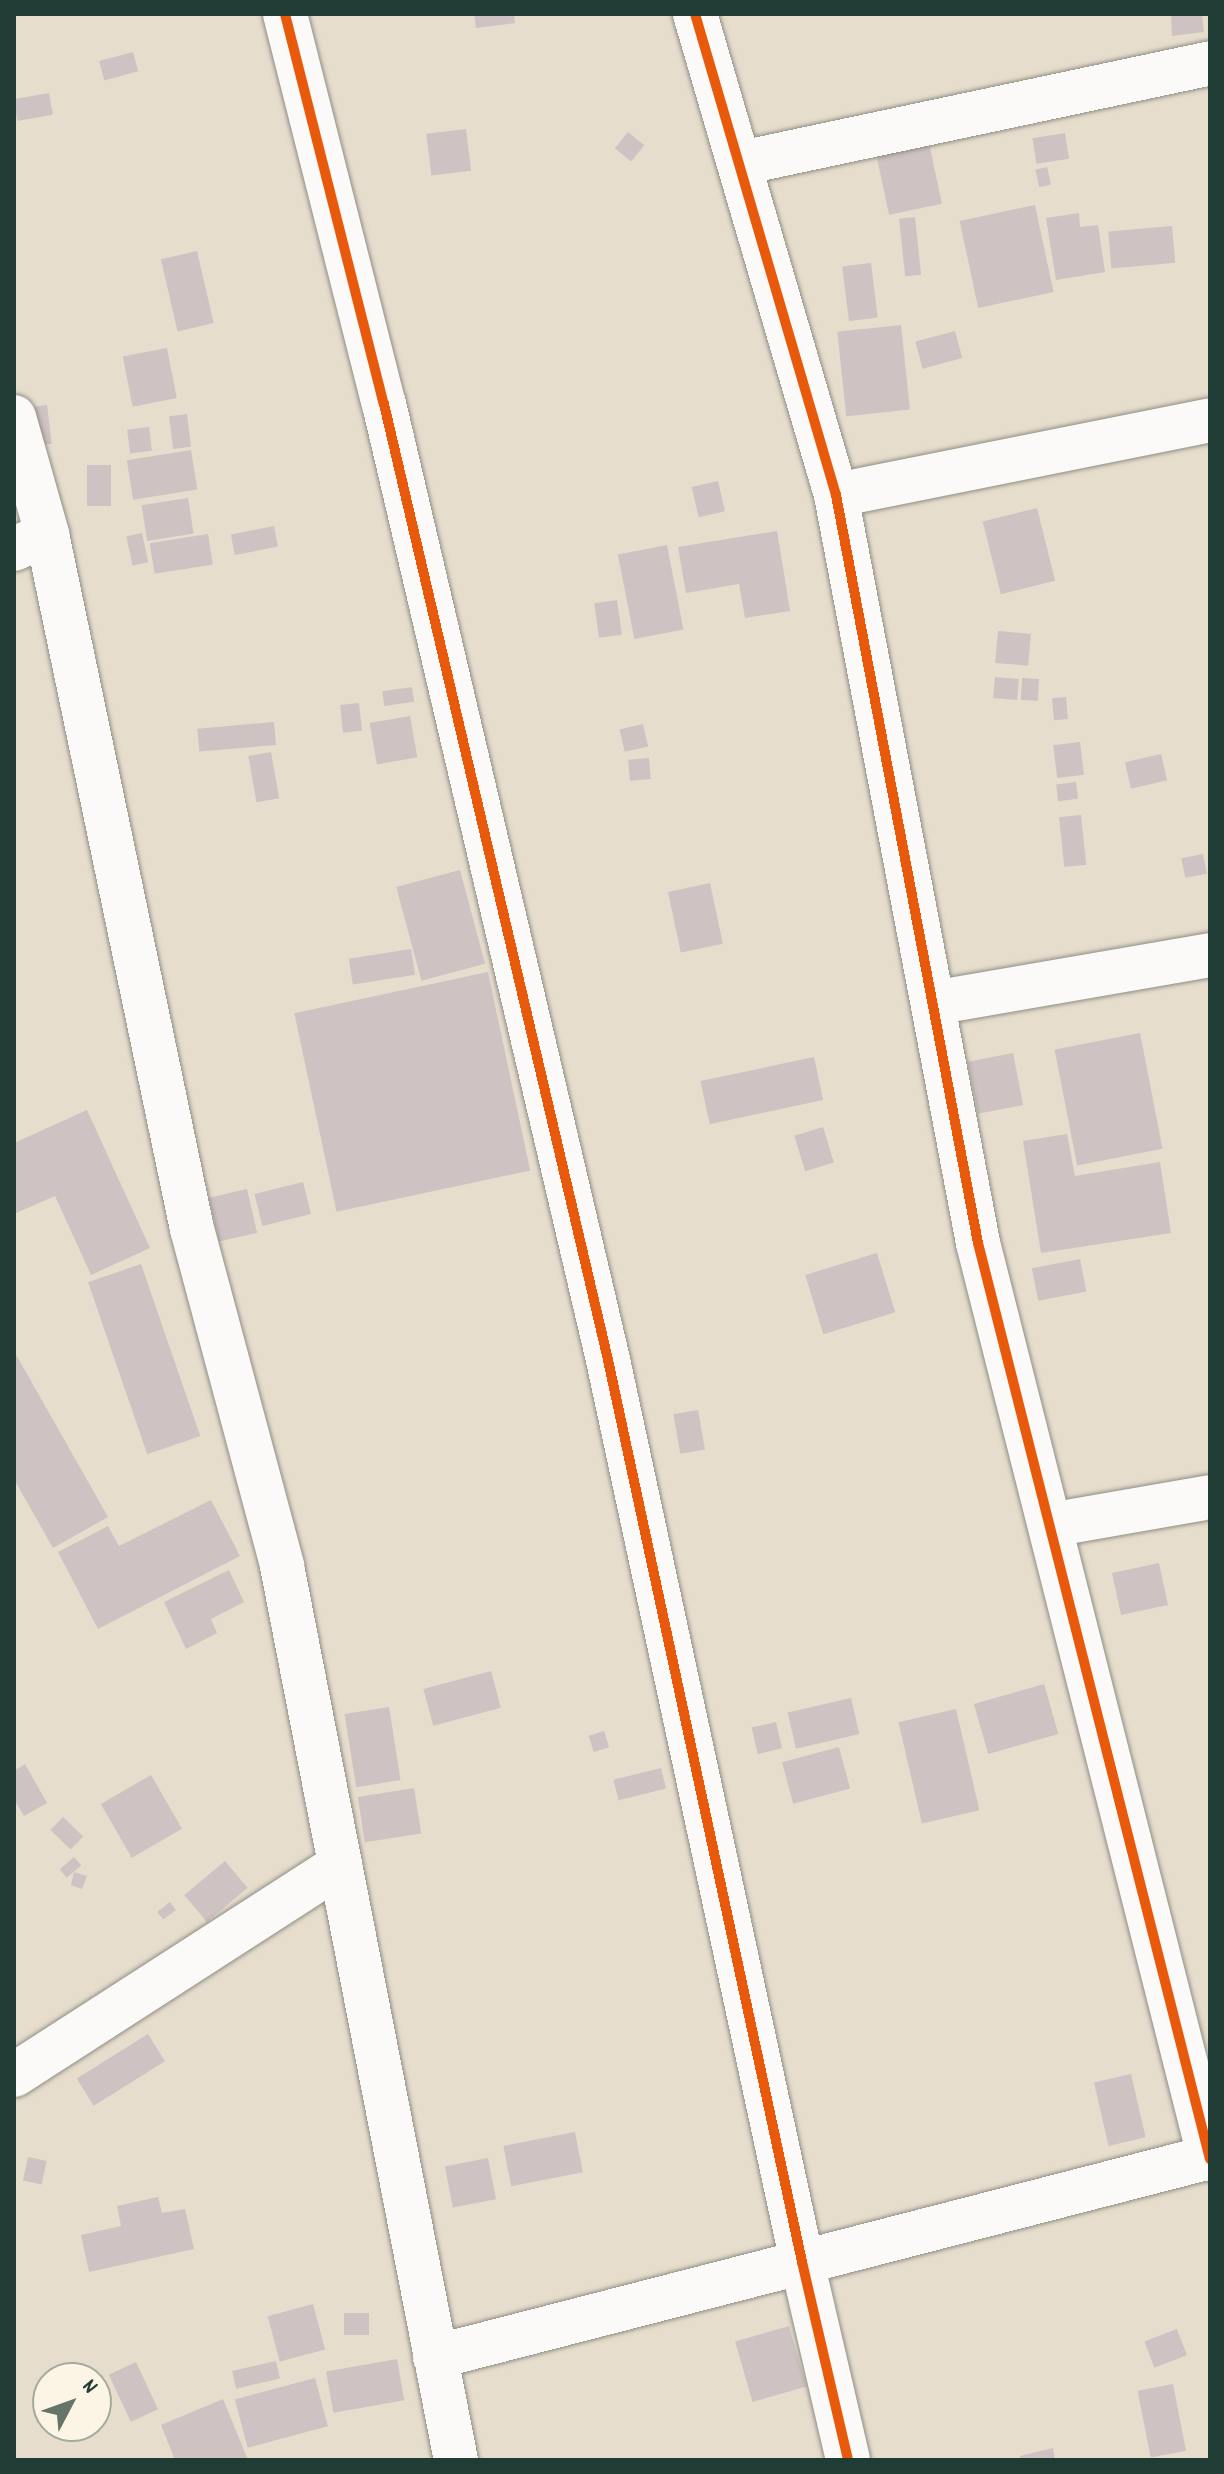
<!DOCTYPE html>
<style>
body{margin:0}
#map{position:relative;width:1224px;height:2474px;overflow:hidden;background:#e7ddcd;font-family:Dekko,sans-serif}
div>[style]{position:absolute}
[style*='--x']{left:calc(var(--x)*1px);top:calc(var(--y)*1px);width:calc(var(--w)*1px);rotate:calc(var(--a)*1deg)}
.building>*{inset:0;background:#cec2c2;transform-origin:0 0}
.roads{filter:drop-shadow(0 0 2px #8e8e85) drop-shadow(0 0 2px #8e8e85)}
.street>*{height:44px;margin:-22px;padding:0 22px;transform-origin:22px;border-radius:22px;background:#fbfaf8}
.cycleway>*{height:10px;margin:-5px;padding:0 5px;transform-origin:5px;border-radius:5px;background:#e8590c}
span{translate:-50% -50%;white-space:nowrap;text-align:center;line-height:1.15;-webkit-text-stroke:8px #fcf5e5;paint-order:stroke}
.frame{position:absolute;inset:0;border:16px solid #1f3d34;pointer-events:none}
.north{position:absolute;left:32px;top:2362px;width:80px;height:80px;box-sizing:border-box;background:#fcf5e5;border:2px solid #a4ab9e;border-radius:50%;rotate:49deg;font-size:22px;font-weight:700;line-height:32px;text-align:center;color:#1f3d34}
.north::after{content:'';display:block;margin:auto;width:28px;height:36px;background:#65756a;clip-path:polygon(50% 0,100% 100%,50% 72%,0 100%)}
</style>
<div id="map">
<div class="building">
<i style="clip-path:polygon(474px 14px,514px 14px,515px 23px,476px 28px)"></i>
<i style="clip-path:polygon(1171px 14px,1202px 14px,1204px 32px,1172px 36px)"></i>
<i style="left:133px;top:52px;width:20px;height:35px;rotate:75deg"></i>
<i style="left:49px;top:93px;width:22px;height:36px;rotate:80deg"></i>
<i style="left:466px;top:129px;width:42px;height:40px;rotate:83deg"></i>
<i style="left:628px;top:132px;width:21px;height:21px;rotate:39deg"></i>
<i style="left:1065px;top:133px;width:26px;height:33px;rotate:81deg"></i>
<i style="left:929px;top:143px;width:62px;height:54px;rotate:78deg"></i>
<i style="left:1047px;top:167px;width:18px;height:12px;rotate:77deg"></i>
<i style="left:1035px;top:205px;width:89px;height:77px;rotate:78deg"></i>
<i style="clip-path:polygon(1079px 213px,1080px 227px,1098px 225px,1105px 272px,1056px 280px,1046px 218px)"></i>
<i style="left:915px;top:217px;width:58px;height:16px;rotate:84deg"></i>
<i style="left:1172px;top:226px;width:37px;height:64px;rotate:85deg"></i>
<i style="left:197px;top:251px;width:74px;height:37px;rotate:77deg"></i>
<i style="left:871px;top:263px;width:55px;height:29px;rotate:83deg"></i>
<i style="left:901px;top:325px;width:85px;height:64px;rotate:84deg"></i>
<i style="left:955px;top:331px;width:28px;height:41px;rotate:75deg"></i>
<i style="left:167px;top:348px;width:51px;height:45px;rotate:79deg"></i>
<i style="left:47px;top:405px;width:39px;height:23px;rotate:83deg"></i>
<i style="left:187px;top:414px;width:33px;height:18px;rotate:83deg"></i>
<i style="left:149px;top:427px;width:24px;height:22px;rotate:83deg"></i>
<i style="left:191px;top:450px;width:40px;height:65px;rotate:81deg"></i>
<i style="left:87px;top:465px;width:24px;height:41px"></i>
<i style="left:718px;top:481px;width:31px;height:27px;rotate:77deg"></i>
<i style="left:188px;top:498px;width:36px;height:47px;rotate:81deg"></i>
<i style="left:1037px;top:508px;width:75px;height:56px;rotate:76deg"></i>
<i style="left:274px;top:526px;width:21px;height:44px;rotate:79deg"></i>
<i style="clip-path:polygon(777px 531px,790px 611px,745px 618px,739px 584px,686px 593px,678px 547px)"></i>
<i style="left:142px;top:533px;width:30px;height:16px;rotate:78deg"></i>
<i style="left:208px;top:534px;width:31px;height:59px;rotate:81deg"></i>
<i style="left:667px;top:545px;width:86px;height:50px;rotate:79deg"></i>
<i style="left:617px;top:600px;width:35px;height:23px;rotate:82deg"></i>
<i style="left:998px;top:631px;width:33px;height:32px;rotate:5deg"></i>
<i style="left:995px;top:677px;width:24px;height:21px;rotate:5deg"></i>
<i style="left:1022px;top:678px;width:17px;height:22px;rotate:3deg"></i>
<i style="left:412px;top:687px;width:15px;height:30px;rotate:82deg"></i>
<i style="left:1066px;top:697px;width:22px;height:14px;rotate:85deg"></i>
<i style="left:359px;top:703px;width:28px;height:19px;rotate:84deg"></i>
<i style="left:410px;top:716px;width:42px;height:41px;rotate:80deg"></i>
<i style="left:274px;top:722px;width:23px;height:77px;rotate:85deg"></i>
<i style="left:643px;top:724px;width:23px;height:24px;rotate:77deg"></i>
<i style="left:1080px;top:742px;width:33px;height:27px;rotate:83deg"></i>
<i style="left:271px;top:752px;width:47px;height:23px;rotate:80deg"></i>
<i style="left:1161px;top:754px;width:27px;height:37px;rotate:77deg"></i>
<i style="left:649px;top:758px;width:21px;height:21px;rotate:85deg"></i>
<i style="left:1076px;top:782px;width:17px;height:20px;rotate:83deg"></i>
<i style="left:1081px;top:815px;width:50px;height:22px;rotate:84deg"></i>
<i style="left:1203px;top:854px;width:20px;height:22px;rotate:79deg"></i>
<i style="left:460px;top:870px;width:97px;height:66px;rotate:75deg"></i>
<i style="left:710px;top:883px;width:62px;height:43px;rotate:78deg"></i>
<i style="left:411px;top:949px;width:26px;height:63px;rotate:81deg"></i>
<i style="left:488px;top:972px;width:203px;height:198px;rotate:78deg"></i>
<i style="left:1140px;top:1033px;width:118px;height:87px;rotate:79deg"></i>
<i style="left:1013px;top:1053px;width:53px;height:46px;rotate:79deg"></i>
<i style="left:814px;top:1057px;width:44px;height:116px;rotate:78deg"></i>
<i style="clip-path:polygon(87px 1110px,150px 1248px,91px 1275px,55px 1196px,14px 1214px,14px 1143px)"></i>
<i style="left:823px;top:1127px;width:37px;height:30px;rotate:73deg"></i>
<i style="clip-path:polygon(1067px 1134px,1075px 1176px,1160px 1162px,1171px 1233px,1041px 1253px,1023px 1141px)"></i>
<i style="left:303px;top:1182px;width:33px;height:50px;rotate:76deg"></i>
<i style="left:247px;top:1189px;width:45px;height:39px;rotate:77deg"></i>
<i style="left:877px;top:1253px;width:62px;height:75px;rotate:73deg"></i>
<i style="left:1080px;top:1259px;width:33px;height:49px;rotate:79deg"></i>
<i style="left:141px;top:1264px;width:182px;height:56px;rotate:71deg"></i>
<i style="clip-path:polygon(14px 1351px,108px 1517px,53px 1548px,14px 1479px)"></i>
<i style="left:698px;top:1410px;width:40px;height:25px;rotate:80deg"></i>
<i style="clip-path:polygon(211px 1500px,240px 1556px,98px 1629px,58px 1552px,108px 1526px,119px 1546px)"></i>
<i style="left:1159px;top:1563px;width:43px;height:48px;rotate:78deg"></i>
<i style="clip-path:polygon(229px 1570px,244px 1602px,211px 1619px,217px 1633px,186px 1649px,164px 1602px)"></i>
<i style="left:491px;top:1671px;width:38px;height:70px;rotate:75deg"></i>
<i style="left:1044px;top:1684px;width:52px;height:73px;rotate:74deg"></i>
<i style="left:851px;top:1698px;width:37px;height:65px;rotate:77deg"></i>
<i style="left:389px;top:1707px;width:74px;height:45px;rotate:81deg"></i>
<i style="left:956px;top:1709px;width:104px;height:59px;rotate:77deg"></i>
<i style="left:776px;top:1722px;width:27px;height:25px;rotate:77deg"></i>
<i style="left:604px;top:1731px;width:17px;height:16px;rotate:73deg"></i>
<i style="left:839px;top:1747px;width:43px;height:59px;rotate:75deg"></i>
<i style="clip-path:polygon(25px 1764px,47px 1803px,24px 1816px,14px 1799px,14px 1771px)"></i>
<i style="left:661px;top:1768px;width:21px;height:49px;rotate:76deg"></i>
<i style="left:151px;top:1775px;width:62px;height:58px;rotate:60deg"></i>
<i style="left:414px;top:1788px;width:46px;height:57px;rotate:81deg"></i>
<i style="left:63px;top:1817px;width:28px;height:18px;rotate:44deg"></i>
<i style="left:74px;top:1857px;width:11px;height:19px;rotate:49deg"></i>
<i style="left:225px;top:1861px;width:35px;height:53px;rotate:50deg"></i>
<i style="clip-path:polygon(74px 1872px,87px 1876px,82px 1889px,71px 1885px)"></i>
<i style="left:170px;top:1902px;width:10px;height:16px;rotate:53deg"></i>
<i style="left:148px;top:2034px;width:32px;height:84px;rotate:58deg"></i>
<i style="left:1131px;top:2074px;width:65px;height:38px;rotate:77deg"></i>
<i style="left:575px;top:2132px;width:41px;height:73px;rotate:79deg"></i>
<i style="left:28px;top:2157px;width:19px;height:24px;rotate:12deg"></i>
<i style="left:488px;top:2158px;width:42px;height:44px;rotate:79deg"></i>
<i style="clip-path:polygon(158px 2197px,162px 2213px,185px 2209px,194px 2249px,89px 2272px,81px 2235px,121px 2226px,117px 2206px)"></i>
<i style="left:313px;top:2304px;width:47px;height:47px;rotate:75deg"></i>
<i style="left:369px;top:2313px;width:22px;height:25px;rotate:90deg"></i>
<i style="left:789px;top:2326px;width:63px;height:56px;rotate:74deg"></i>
<i style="left:1177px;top:2329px;width:28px;height:35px;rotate:69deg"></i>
<i style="left:397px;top:2359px;width:42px;height:72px;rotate:80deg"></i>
<i style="left:276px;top:2361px;width:18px;height:45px;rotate:77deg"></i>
<i style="left:136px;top:2362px;width:52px;height:30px;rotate:65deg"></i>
<i style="left:315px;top:2378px;width:50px;height:83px;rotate:75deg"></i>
<i style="left:1173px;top:2384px;width:68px;height:36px;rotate:79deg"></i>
<i style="clip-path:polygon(223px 2399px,248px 2460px,175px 2460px,161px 2425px)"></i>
<i style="clip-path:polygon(1053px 2448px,1055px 2460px,1020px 2460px,1020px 2456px)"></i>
</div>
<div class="roads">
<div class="street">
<i style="--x:285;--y:14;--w:402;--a:75.8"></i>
<i style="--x:384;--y:404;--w:982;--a:76.81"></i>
<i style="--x:608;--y:1360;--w:923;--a:77.86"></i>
<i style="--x:802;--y:2262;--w:203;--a:76.9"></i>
<i style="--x:695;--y:14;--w:501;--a:73.66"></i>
<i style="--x:836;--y:495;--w:761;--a:79.25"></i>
<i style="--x:978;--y:1243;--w:945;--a:75.79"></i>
<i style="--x:741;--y:163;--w:480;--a:-12"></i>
<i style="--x:14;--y:417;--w:122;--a:74.2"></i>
<i style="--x:47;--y:534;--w:710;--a:78.22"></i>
<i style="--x:192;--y:1229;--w:349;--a:75"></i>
<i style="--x:282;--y:1566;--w:911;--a:78.99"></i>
<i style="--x:836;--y:495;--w:381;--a:-11.3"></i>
<i style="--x:14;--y:549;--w:36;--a:-24"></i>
<i style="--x:933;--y:1003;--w:281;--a:-9.8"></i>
<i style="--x:1050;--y:1525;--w:162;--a:-9.9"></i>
<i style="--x:14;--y:2075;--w:388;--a:-32.8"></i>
<i style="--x:435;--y:2357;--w:800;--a:-14.47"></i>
</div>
</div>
<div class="cycleway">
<i style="--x:285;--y:14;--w:402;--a:75.8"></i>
<i style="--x:384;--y:404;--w:982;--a:76.81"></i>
<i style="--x:608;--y:1360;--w:923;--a:77.86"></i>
<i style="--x:802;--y:2262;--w:203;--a:76.9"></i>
<i style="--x:695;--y:14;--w:501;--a:73.66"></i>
<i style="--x:836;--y:495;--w:761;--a:79.25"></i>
<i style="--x:978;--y:1243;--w:945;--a:75.79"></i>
</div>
<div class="frame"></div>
<div class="north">N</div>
</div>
